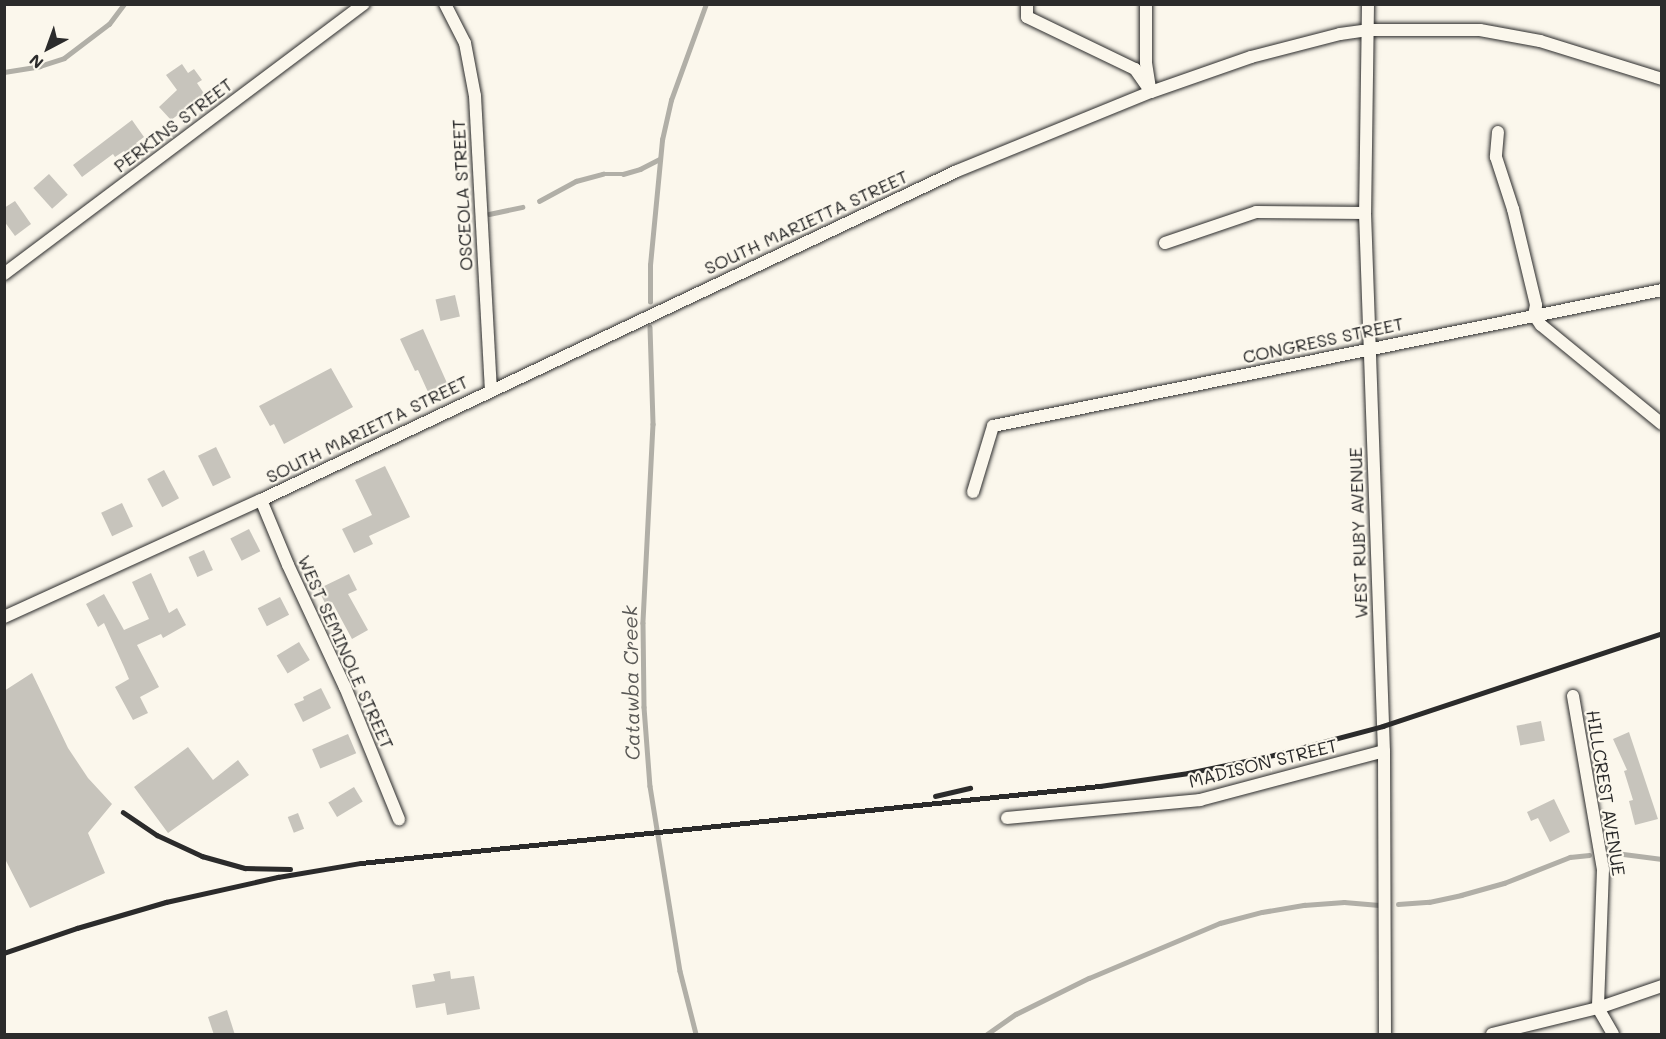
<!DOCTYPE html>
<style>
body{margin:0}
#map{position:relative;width:1666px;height:1039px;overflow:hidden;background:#fbf7ec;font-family:Mali,sans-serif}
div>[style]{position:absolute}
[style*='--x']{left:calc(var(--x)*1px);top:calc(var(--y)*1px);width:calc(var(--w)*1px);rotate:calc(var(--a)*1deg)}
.stream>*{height:4.5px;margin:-2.25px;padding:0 2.25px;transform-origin:2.25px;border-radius:2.25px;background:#b1afa7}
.building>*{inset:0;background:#c7c4bc;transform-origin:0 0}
.roads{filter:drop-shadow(0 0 2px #2b2b2b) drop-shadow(0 0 2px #2b2b2b)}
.minor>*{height:12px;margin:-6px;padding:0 6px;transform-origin:6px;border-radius:6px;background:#fbf7ec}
.rail>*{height:4.5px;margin:-2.25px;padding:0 2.25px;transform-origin:2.25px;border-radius:2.25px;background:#2b2b2b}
span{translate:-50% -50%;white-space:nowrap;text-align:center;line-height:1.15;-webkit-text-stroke:4.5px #fbf7ec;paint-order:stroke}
.street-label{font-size:18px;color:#2b2b2b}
.water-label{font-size:20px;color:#5a5956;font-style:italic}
.frame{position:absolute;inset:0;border:6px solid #2b2b2b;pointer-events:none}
.north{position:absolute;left:18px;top:18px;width:60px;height:60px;-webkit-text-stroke:4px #fbf7ec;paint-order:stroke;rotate:221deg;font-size:16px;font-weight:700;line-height:24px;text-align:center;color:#2b2b2b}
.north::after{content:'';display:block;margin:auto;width:21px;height:27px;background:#2b2b2b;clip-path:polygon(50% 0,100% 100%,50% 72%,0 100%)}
</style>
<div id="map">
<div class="stream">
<i style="--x:4;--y:72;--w:36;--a:-9"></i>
<i style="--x:40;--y:66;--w:25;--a:-18"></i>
<i style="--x:64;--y:58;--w:56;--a:-37.1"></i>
<i style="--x:109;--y:24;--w:25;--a:-53"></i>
<i style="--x:539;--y:201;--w:42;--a:-28.4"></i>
<i style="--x:576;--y:181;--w:28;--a:-15"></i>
<i style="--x:603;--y:174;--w:20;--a:0"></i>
<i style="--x:623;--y:174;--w:18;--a:-16"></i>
<i style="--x:640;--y:169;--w:22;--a:-27"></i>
<i style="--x:489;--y:214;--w:34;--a:-12"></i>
<i style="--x:650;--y:302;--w:37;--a:-90"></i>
<i style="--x:650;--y:265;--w:126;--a:-84.5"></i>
<i style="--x:662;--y:140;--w:41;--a:-77.3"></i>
<i style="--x:671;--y:100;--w:102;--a:-70"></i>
<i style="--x:650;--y:327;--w:97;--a:88.2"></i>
<i style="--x:653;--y:424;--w:199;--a:92.9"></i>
<i style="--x:643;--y:623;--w:84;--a:89.3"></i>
<i style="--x:644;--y:707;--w:79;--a:85.7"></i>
<i style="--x:650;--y:786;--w:187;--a:80.8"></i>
<i style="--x:680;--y:971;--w:65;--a:75.7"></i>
<i style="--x:1608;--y:852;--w:54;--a:7.4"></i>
<i style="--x:1398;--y:904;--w:31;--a:-4"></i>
<i style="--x:1429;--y:902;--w:33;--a:-12"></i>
<i style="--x:1461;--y:895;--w:45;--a:-15.6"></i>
<i style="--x:1504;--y:883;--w:71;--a:-21.5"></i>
<i style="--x:1570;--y:857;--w:19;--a:-6"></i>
<i style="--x:987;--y:1034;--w:35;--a:-35"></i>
<i style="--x:1016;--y:1014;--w:81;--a:-26.3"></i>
<i style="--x:1089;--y:978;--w:142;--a:-22.8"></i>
<i style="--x:1220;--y:923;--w:43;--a:-14.7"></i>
<i style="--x:1262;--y:912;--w:43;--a:-9.5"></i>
<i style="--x:1304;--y:905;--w:40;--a:-4.3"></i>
<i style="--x:1344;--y:902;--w:38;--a:5"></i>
</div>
<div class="building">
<i style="clip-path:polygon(182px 64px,188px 73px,194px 69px,202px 80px,197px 83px,205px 95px,171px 120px,159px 107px,177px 90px,166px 75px)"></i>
<i style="clip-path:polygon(132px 120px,144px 137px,136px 143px,139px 147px,127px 155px,124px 151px,115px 157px,113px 154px,82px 177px,73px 165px)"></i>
<i style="left:49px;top:174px;width:28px;height:21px;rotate:48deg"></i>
<i style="clip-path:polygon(15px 201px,31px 224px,15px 236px,4px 221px,4px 208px)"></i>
<i style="left:455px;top:295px;width:22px;height:20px;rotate:77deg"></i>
<i style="clip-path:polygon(423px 329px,447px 383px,428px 392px,418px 370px,415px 371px,400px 339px)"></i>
<i style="clip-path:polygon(331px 368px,353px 407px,284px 444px,274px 424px,270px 426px,259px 406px)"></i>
<i style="left:216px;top:447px;width:34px;height:20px;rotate:64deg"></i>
<i style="clip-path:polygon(385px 466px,410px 517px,369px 536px,373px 544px,354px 553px,342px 529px,372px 515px,355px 480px)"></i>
<i style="left:164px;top:470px;width:32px;height:19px;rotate:62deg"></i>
<i style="left:122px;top:503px;width:26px;height:23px;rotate:65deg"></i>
<i style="left:249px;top:529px;width:25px;height:21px;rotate:63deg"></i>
<i style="left:204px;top:550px;width:22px;height:17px;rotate:66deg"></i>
<i style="clip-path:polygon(151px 573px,169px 613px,177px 608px,186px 625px,163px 638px,161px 634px,137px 645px,159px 687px,140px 697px,148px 713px,133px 720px,115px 687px,129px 679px,124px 667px,104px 623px,98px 627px,86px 604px,104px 594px,124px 630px,149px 619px,132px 582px)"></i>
<i style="clip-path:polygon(349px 574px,357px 590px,348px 594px,368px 630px,352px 639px,332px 602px,326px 605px,318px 589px)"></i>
<i style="left:280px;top:597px;width:20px;height:25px;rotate:63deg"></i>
<i style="left:299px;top:642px;width:21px;height:26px;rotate:59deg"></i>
<i style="clip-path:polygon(32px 673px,68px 748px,88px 778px,112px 804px,88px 833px,105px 873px,30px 908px,4px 857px,4px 691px)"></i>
<i style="clip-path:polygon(321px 688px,331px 708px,303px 722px,294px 704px,304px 700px,303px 697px)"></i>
<i style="left:1541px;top:721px;width:20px;height:25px;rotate:79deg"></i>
<i style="clip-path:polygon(1629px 732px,1658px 819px,1635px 825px,1629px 801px,1633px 800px,1624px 771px,1627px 770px,1613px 739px)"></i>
<i style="left:348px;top:734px;width:21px;height:39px;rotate:67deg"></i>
<i style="clip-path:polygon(188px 747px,213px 780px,238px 760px,249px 775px,168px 833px,134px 787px)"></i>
<i style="left:354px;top:787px;width:17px;height:30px;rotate:59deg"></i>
<i style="clip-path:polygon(1554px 799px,1570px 832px,1550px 842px,1538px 818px,1531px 821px,1527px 812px)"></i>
<i style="left:298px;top:813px;width:17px;height:11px;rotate:69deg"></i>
<i style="clip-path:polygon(450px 971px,451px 979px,474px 976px,480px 1009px,447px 1015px,445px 1003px,416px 1008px,412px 985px,435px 981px,433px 974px)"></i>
<i style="clip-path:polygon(227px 1010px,235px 1035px,214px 1035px,208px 1017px)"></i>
</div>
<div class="roads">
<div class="minor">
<i style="--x:445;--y:4;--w:44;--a:62.9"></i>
<i style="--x:465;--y:43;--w:54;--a:79.3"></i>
<i style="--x:475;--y:96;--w:293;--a:86.9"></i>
<i style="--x:1027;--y:4;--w:13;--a:90"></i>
<i style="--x:1027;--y:17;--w:120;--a:25.7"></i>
<i style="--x:1135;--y:69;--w:28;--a:55"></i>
<i style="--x:1146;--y:4;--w:59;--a:90"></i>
<i style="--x:1146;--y:63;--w:25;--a:81"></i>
<i style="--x:1368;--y:4;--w:209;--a:90.8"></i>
<i style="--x:1365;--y:213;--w:538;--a:87.98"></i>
<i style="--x:1384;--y:751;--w:283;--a:89.8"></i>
<i style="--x:1498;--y:132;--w:25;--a:95"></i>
<i style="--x:1496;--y:157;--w:55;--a:71.9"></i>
<i style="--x:1513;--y:209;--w:99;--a:76.5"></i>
<i style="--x:1536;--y:305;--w:10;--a:101"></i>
<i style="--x:1534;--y:315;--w:12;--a:55"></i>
<i style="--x:1541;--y:325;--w:156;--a:39.3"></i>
<i style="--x:1165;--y:243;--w:96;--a:-18.8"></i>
<i style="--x:1256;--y:212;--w:109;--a:0.5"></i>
<i style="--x:4;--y:274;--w:450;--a:-36.9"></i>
<i style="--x:973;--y:492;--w:69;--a:-73.1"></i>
<i style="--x:993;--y:426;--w:683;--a:-11.49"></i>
<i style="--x:261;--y:500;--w:70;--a:67.4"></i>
<i style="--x:288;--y:565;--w:135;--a:65"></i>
<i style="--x:345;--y:687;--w:143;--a:67.8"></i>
<i style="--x:4;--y:617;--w:282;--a:-24.5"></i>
<i style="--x:261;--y:500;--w:770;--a:-25.3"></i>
<i style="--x:957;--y:171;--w:209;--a:-22.2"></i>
<i style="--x:1151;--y:92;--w:106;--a:-19.3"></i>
<i style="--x:1251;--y:57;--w:92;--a:-14.5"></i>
<i style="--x:1340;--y:34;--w:28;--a:-8"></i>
<i style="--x:1368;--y:30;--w:112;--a:0"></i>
<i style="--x:1480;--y:30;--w:61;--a:10.4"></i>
<i style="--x:1540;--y:41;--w:128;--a:17.3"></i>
<i style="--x:1573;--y:696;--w:176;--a:80.2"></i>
<i style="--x:1603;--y:869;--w:139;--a:92.1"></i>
<i style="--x:1598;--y:1008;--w:30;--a:60"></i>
<i style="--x:1007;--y:818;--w:194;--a:-5.3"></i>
<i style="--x:1200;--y:800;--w:190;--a:-14.9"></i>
<i style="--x:1492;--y:1034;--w:109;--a:-13.8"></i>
<i style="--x:1598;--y:1008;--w:68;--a:-19"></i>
</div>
</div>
<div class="rail">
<i style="--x:935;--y:796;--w:36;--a:-13"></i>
<i style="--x:123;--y:812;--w:41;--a:34.1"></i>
<i style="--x:157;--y:835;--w:50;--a:25"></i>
<i style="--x:202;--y:856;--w:45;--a:15.6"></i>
<i style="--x:245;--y:868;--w:45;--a:1.3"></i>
<i style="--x:4;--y:953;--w:77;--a:-18.9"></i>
<i style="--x:77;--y:928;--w:93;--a:-16.3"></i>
<i style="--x:166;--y:902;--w:115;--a:-12.6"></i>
<i style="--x:278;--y:877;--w:84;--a:-9.6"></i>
<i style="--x:361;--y:863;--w:743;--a:-5.95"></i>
<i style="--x:1100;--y:786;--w:89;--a:-8.4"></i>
<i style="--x:1188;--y:773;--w:88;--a:-11.8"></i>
<i style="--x:1274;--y:755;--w:113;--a:-14.9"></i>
<i style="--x:1383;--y:726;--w:294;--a:-18.4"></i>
</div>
<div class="street-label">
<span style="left:173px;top:125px;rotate:-37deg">PERKINS STREET</span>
<span style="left:462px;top:195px;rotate:-93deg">OSCEOLA STREET</span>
<span style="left:806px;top:222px;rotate:-25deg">SOUTH MARIETTA STREET</span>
<span style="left:1323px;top:340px;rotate:-12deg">CONGRESS STREET</span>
<span style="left:367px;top:429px;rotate:-26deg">SOUTH MARIETTA STREET</span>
<span style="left:1358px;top:533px;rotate:-92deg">WEST RUBY AVENUE</span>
<span style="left:346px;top:652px;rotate:66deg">WEST SEMINOLE STREET</span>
<span style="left:1263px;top:763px;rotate:-14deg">MADISON STREET</span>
<span style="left:1606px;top:793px;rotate:81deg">HILLCREST AVENUE</span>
</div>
<div class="water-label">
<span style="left:631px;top:683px;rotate:-91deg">Catawba Creek</span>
</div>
<div class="frame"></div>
<div class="north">N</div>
</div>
